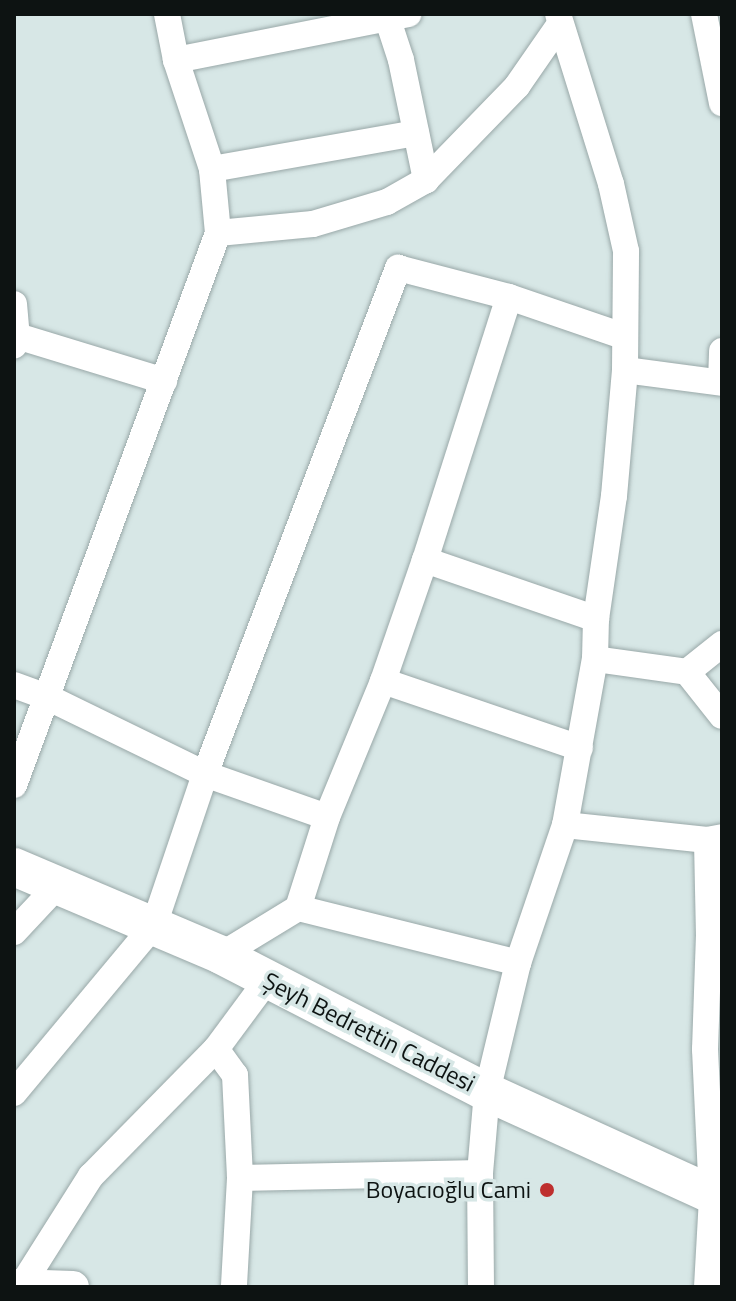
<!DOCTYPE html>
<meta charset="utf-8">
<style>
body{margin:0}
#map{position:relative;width:736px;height:1301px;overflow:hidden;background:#d7e7e6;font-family:"Titillium Web",sans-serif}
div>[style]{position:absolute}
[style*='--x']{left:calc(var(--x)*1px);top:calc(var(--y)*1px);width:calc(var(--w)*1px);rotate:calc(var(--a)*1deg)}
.roads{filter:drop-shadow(0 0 2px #99a8a8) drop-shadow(0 0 2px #99a8a8)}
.minor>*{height:26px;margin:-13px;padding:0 13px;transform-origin:13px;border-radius:13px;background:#fff}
.tertiary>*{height:32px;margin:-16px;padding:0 16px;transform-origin:16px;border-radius:16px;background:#fff}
.secondary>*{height:38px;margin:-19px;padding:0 19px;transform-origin:19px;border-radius:19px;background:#fff}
.dots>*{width:22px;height:22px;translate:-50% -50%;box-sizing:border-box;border:4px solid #d7e7e6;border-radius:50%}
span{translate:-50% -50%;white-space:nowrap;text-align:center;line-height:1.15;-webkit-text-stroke:7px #d7e7e6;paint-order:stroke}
.street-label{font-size:24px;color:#0d1312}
.poi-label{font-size:24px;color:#0d1312}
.right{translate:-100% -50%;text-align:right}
.frame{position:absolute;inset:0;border:16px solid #0d1312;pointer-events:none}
</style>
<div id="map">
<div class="roads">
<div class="minor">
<i style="--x:386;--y:14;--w:48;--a:71.9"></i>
<i style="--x:401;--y:60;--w:123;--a:78.2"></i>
<i style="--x:704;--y:14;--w:91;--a:78.6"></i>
<i style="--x:176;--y:60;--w:237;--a:-11.2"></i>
<i style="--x:212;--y:169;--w:207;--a:-10"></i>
<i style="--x:218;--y:233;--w:95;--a:-5.4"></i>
<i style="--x:313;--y:224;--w:77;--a:-16.6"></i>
<i style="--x:387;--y:202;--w:45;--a:-29.4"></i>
<i style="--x:426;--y:180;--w:131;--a:-45.9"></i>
<i style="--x:517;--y:86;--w:75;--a:-55.3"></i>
<i style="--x:14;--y:304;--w:32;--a:85"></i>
<i style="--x:17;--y:336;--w:10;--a:107"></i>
<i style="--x:17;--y:336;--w:154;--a:17"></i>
<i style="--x:625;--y:370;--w:98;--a:7.6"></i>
<i style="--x:721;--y:382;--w:31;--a:-88"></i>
<i style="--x:425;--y:560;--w:181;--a:19"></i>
<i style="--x:595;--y:659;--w:93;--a:8"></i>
<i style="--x:687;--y:672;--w:56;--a:51.5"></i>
<i style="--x:687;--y:672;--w:45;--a:-38.7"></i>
<i style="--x:383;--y:681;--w:208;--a:18.8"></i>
<i style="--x:14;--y:685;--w:35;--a:20"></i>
<i style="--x:47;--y:697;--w:176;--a:26"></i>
<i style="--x:205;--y:774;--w:129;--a:19.4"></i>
<i style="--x:14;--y:785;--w:588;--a:-69.72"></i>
<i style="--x:218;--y:233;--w:64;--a:-95.4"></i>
<i style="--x:212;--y:169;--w:115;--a:-108.3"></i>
<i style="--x:176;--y:60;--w:47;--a:-101.1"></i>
<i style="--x:565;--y:825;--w:143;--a:6"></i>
<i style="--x:707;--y:840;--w:15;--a:-11"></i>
<i style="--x:298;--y:908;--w:227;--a:14"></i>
<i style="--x:14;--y:932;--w:64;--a:-46.9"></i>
<i style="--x:221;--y:955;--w:90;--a:-31.4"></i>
<i style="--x:298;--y:908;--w:96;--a:-72.3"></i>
<i style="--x:327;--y:817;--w:147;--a:-67.6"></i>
<i style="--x:383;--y:681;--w:128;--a:-70.9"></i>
<i style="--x:425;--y:560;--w:276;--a:-72.3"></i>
<i style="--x:216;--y:1049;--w:32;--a:54"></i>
<i style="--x:235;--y:1075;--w:103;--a:87.2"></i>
<i style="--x:240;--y:1178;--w:109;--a:93.2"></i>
<i style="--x:14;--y:1093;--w:219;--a:-50.2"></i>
<i style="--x:154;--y:925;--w:159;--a:-71.3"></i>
<i style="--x:205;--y:774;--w:542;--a:-69.12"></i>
<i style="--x:398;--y:268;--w:115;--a:14.6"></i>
<i style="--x:509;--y:297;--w:120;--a:18.9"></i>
<i style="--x:240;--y:1178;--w:240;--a:-1.2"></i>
<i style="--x:22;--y:1285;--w:129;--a:-57.7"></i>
<i style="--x:91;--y:1176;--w:178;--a:-45.5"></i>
<i style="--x:216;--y:1049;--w:86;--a:-53.5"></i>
<i style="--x:481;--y:1287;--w:114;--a:-90.5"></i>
<i style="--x:480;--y:1173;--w:81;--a:-85.1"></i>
<i style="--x:487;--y:1092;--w:133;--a:-76.5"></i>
<i style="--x:518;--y:963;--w:146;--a:-71.2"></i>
<i style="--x:565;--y:825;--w:169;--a:-79.8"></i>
<i style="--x:595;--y:659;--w:40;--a:-88.6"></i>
<i style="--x:596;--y:619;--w:124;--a:-81.7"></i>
<i style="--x:614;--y:496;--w:126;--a:-85"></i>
<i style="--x:625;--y:370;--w:119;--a:-89.5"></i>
<i style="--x:626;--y:251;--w:69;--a:-102.6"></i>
<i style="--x:611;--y:184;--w:178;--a:-107.3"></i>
<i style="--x:707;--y:1287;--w:89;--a:-86.8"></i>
<i style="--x:712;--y:1198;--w:149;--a:-92.7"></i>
<i style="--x:705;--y:1049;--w:112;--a:-88"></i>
<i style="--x:709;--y:937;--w:97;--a:-91.2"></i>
</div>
<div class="tertiary">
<i style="--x:14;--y:1285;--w:59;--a:1.9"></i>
</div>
<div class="secondary">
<i style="--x:14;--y:867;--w:225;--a:23"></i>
<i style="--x:221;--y:955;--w:299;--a:27.3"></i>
<i style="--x:487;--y:1092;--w:258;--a:24.5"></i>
</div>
</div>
<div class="dots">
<i style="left:547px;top:1190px;background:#be2f2e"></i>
</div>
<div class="street-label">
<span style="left:369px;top:1032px;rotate:27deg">Şeyh Bedrettin Caddesi</span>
</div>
<div class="poi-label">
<span class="right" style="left:531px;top:1190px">Boyacıoğlu Cami</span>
</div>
<div class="frame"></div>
</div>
